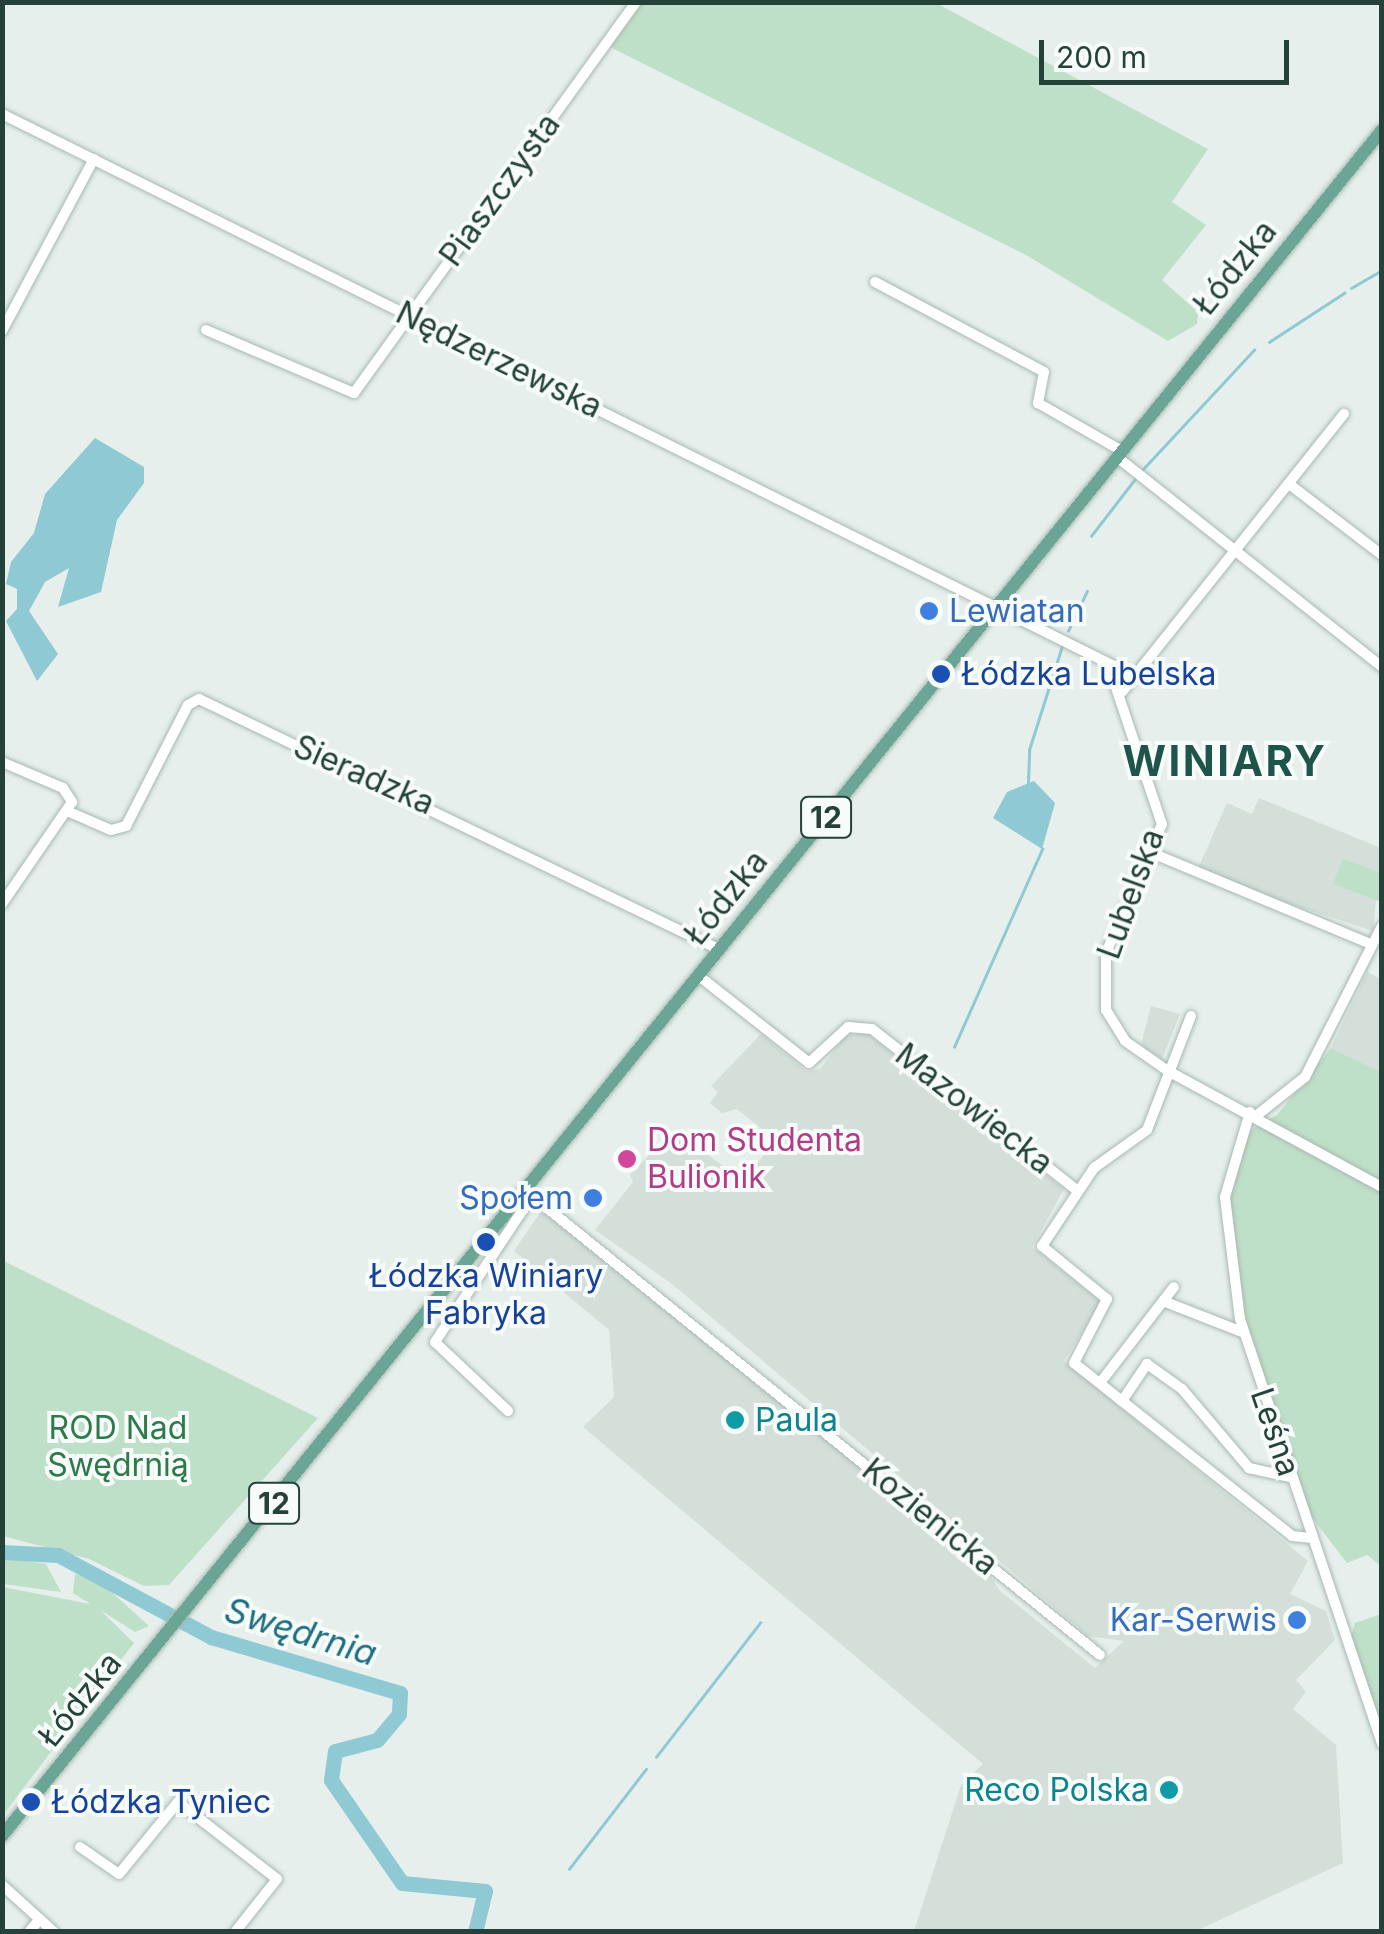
<!DOCTYPE html>
<meta charset="utf-8">
<style>
body{margin:0}
#map{position:relative;width:1384px;height:1934px;overflow:hidden;background:#e6efeb;font-family:Inter,sans-serif}
div>[style]{position:absolute}
[style*='--x']{left:calc(var(--x)*1px);top:calc(var(--y)*1px);width:calc(var(--w)*1px);rotate:calc(var(--a)*1deg)}
.built>*{inset:0;background:#d4dfda}
.green>*{inset:0;background:#bfe0c8}
.water>*{inset:0;background:#8ec9d4}
.stream>*{height:2.5px;margin:-1.25px;padding:0 1.25px;transform-origin:1.25px;border-radius:1.25px;background:#8ec9d4}
.river>*{height:15px;margin:-7.5px;padding:0 7.5px;transform-origin:7.5px;border-radius:7.5px;background:#8ec9d4}
.roads{filter:drop-shadow(0 0 2px #a8b8b2) drop-shadow(0 0 2px #a8b8b2)}
.minor>*{height:10px;margin:-5px;padding:0 5px;transform-origin:5px;border-radius:5px;background:#fff}
.major>*{height:12px;margin:-6px;padding:0 6px;transform-origin:6px;border-radius:6px;background:#6aa596}
.dots>*{width:28px;height:28px;translate:-50% -50%;box-sizing:border-box;border:5px solid #f7fbf9;border-radius:50%}
span{translate:-50% -50%;white-space:nowrap;text-align:center;line-height:1.15;-webkit-text-stroke:8px #f7fbf9;paint-order:stroke}
.shield-label span{padding:2px 8px;background:#f7fbf9;border:2px solid;border-radius:8px;-webkit-text-stroke-width:0}
.shield-label{font-size:30px;color:#24423a;font-weight:700}
.street-label{font-size:32px;color:#24423a}
.shop-label{font-size:32px;color:#366cbe}
.left{translate:0 -50%;text-align:left}
.right{translate:-100% -50%;text-align:right}
.transit-label{font-size:32px;color:#164399}
.hotel-label{font-size:32px;color:#b23c85}
.culture-label{font-size:32px;color:#0d838f}
.park-label{font-size:32px;color:#2d7a4b}
.water-label{font-size:35px;color:#1c6f80;font-style:italic}
.district-label{font-size:42px;color:#1f5548;font-weight:700;letter-spacing:2.5px}
.frame{position:absolute;inset:0;border:5px solid #24423a;pointer-events:none}
.scale{position:absolute;left:1039px;top:40px;width:250px;height:45px;box-sizing:border-box;border:5px solid #24423a;border-top:0;padding-left:12px;font-size:30px;line-height:35px;white-space:nowrap;color:#24423a;-webkit-text-stroke:8px #f7fbf9;paint-order:stroke}
</style>
<div id="map">
<div class="built">
<i style="clip-path:polygon(1259px 798px,1381px 848px,1373px 931px,1196px 873px,1227px 803px,1252px 814px)"></i>
<i style="clip-path:polygon(1367px 972px,1381px 979px,1381px 1072px,1331px 1048px)"></i>
<i style="clip-path:polygon(1151px 1006px,1180px 1014px,1162px 1059px,1141px 1045px)"></i>
<i style="clip-path:polygon(866px 1033px,1064px 1189px,1032px 1247px,1101px 1302px,1064px 1361px,1308px 1561px,1290px 1594px,1326px 1611px,1335px 1640px,1296px 1680px,1306px 1692px,1293px 1709px,1336px 1745px,1343px 1863px,1196px 1931px,914px 1931px,961px 1785px,983px 1764px,583px 1427px,614px 1397px,609px 1330px,514px 1251px,541px 1211px,889px 1490px,888px 1503px,895px 1495px,919px 1526px,933px 1526px,988px 1571px,999px 1590px,1095px 1668px,1124px 1641px,1088px 1636px,672px 1284px,595px 1230px,633px 1182px,630px 1174px,676px 1129px,743px 1182px,775px 1140px,737px 1109px,722px 1113px,710px 1103px,718px 1092px,711px 1086px,761px 1034px,806px 1071px,820px 1069px,845px 1036px)"></i>
</div>
<div class="green">
<i style="clip-path:polygon(642px 3px,936px 3px,1208px 149px,1172px 202px,1206px 225px,1162px 280px,1198px 312px,1197px 324px,1168px 341px,1026px 255px,610px 47px)"></i>
<i style="clip-path:polygon(1343px 859px,1381px 873px,1381px 902px,1333px 884px)"></i>
<i style="clip-path:polygon(1331px 1048px,1381px 1072px,1381px 1566px,1367px 1555px,1347px 1563px,1304px 1507px,1241px 1305px,1229px 1191px,1247px 1132px,1277px 1115px)"></i>
<i style="clip-path:polygon(2px 1260px,318px 1418px,169px 1585px,144px 1586px,89px 1559px,3px 1536px)"></i>
<i style="clip-path:polygon(3px 1557px,46px 1564px,61px 1592px,3px 1584px)"></i>
<i style="clip-path:polygon(75px 1574px,98px 1580px,149px 1626px,135px 1632px,73px 1593px)"></i>
<i style="clip-path:polygon(3px 1587px,95px 1605px,134px 1643px,3px 1815px)"></i>
<i style="clip-path:polygon(1381px 1614px,1381px 1725px,1349px 1643px,1355px 1623px)"></i>
</div>
<div class="water">
<i style="clip-path:polygon(95px 438px,144px 467px,144px 483px,117px 520px,101px 592px,58px 607px,69px 568px,45px 582px,29px 611px,58px 654px,37px 681px,6px 621px,17px 609px,17px 589px,6px 584px,11px 562px,34px 533px,45px 494px)"></i>
<i style="clip-path:polygon(1034px 781px,1055px 803px,1042px 849px,993px 818px,1007px 792px)"></i>
</div>
<div class="stream">
<i style="--x:1351;--y:288;--w:36;--a:-30"></i>
<i style="--x:1269;--y:342;--w:90;--a:-33.2"></i>
<i style="--x:1143;--y:469;--w:163;--a:-47"></i>
<i style="--x:1091;--y:536;--w:72;--a:-52.3"></i>
<i style="--x:1068;--y:631;--w:44;--a:-64.6"></i>
<i style="--x:1028;--y:784;--w:34;--a:-88"></i>
<i style="--x:1029;--y:750;--w:109;--a:-72.4"></i>
<i style="--x:954;--y:1047;--w:217;--a:-66"></i>
<i style="--x:656;--y:1757;--w:170;--a:-52.2"></i>
<i style="--x:569;--y:1869;--w:126;--a:-52.4"></i>
</div>
<div class="river">
<i style="--x:2;--y:1552;--w:56;--a:3.1"></i>
<i style="--x:58;--y:1555;--w:174;--a:28.2"></i>
<i style="--x:211;--y:1637;--w:197;--a:16.5"></i>
<i style="--x:400;--y:1693;--w:21;--a:93"></i>
<i style="--x:399;--y:1714;--w:34;--a:130"></i>
<i style="--x:377;--y:1740;--w:43;--a:165.3"></i>
<i style="--x:335;--y:1751;--w:29;--a:98"></i>
<i style="--x:331;--y:1780;--w:125;--a:55.4"></i>
<i style="--x:402;--y:1883;--w:83;--a:5.5"></i>
<i style="--x:485;--y:1891;--w:42;--a:103.7"></i>
</div>
<div class="roads">
<div class="minor">
<i style="--x:2;--y:114;--w:1264;--a:26.4"></i>
<i style="--x:875;--y:282;--w:191;--a:28"></i>
<i style="--x:1044;--y:372;--w:32;--a:101"></i>
<i style="--x:1038;--y:403;--w:97;--a:29.7"></i>
<i style="--x:206;--y:330;--w:161;--a:23.1"></i>
<i style="--x:354;--y:393;--w:482;--a:-54.2"></i>
<i style="--x:2;--y:331;--w:195;--a:-61.9"></i>
<i style="--x:1117;--y:457;--w:338;--a:38.4"></i>
<i style="--x:1289;--y:484;--w:117;--a:37.4"></i>
<i style="--x:1108;--y:664;--w:169;--a:71.4"></i>
<i style="--x:1162;--y:824;--w:141;--a:113.5"></i>
<i style="--x:1106;--y:953;--w:57;--a:90"></i>
<i style="--x:1106;--y:1010;--w:36;--a:58"></i>
<i style="--x:1125;--y:1041;--w:52;--a:34.9"></i>
<i style="--x:1168;--y:1071;--w:243;--a:28.5"></i>
<i style="--x:1122;--y:692;--w:356;--a:-51.4"></i>
<i style="--x:2;--y:762;--w:66;--a:23.1"></i>
<i style="--x:63;--y:788;--w:17;--a:57"></i>
<i style="--x:72;--y:802;--w:124;--a:124.5"></i>
<i style="--x:67;--y:811;--w:48;--a:23.4"></i>
<i style="--x:111;--y:830;--w:16;--a:-15"></i>
<i style="--x:126;--y:826;--w:136;--a:-62.9"></i>
<i style="--x:188;--y:705;--w:13;--a:-29"></i>
<i style="--x:199;--y:699;--w:578;--a:25.72"></i>
<i style="--x:1152;--y:853;--w:237;--a:22.6"></i>
<i style="--x:699;--y:976;--w:140;--a:38.3"></i>
<i style="--x:809;--y:1063;--w:53;--a:-42.7"></i>
<i style="--x:848;--y:1027;--w:24;--a:5"></i>
<i style="--x:872;--y:1029;--w:258;--a:38.2"></i>
<i style="--x:1191;--y:1016;--w:122;--a:111.1"></i>
<i style="--x:1147;--y:1130;--w:65;--a:144.4"></i>
<i style="--x:1094;--y:1168;--w:94;--a:123.7"></i>
<i style="--x:1042;--y:1246;--w:84;--a:39.2"></i>
<i style="--x:1107;--y:1299;--w:72;--a:117.3"></i>
<i style="--x:1074;--y:1363;--w:278;--a:38.4"></i>
<i style="--x:1292;--y:1536;--w:18;--a:6"></i>
<i style="--x:1250;--y:1112;--w:89;--a:106.4"></i>
<i style="--x:1225;--y:1197;--w:123;--a:83"></i>
<i style="--x:1240;--y:1319;--w:448;--a:71.5"></i>
<i style="--x:1256;--y:1116;--w:63;--a:-38.5"></i>
<i style="--x:1305;--y:1077;--w:169;--a:-63"></i>
<i style="--x:526;--y:1191;--w:738;--a:38.95"></i>
<i style="--x:1163;--y:1301;--w:85;--a:21.4"></i>
<i style="--x:1100;--y:1383;--w:121;--a:-52.4"></i>
<i style="--x:1122;--y:1401;--w:45;--a:-56"></i>
<i style="--x:1147;--y:1364;--w:43;--a:35.5"></i>
<i style="--x:1182;--y:1389;--w:104;--a:49.7"></i>
<i style="--x:1249;--y:1468;--w:42;--a:12.4"></i>
<i style="--x:508;--y:1411;--w:100;--a:-136.6"></i>
<i style="--x:435;--y:1342;--w:175;--a:-56.4"></i>
<i style="--x:80;--y:1847;--w:47;--a:34.7"></i>
<i style="--x:119;--y:1874;--w:93;--a:-50.7"></i>
<i style="--x:178;--y:1802;--w:125;--a:37.9"></i>
<i style="--x:277;--y:1879;--w:68;--a:128.4"></i>
<i style="--x:2;--y:1885;--w:70;--a:42.1"></i>
<i style="--x:29;--y:1932;--w:17;--a:-50"></i>
</div>
<div class="major">
<i style="--x:2;--y:1836;--w:2194;--a:-51.03"></i>
</div>
</div>
<div class="dots">
<i style="left:929px;top:611px;background:#3f7fe0"></i>
<i style="left:941px;top:674px;background:#1a4fb4"></i>
<i style="left:627px;top:1159px;background:#d1479c"></i>
<i style="left:593px;top:1198px;background:#3f7fe0"></i>
<i style="left:486px;top:1242px;background:#1a4fb4"></i>
<i style="left:735px;top:1420px;background:#0f9aa8"></i>
<i style="left:1297px;top:1620px;background:#3f7fe0"></i>
<i style="left:1169px;top:1790px;background:#0f9aa8"></i>
<i style="left:31px;top:1802px;background:#1a4fb4"></i>
</div>
<div class="shield-label">
<span style="left:826px;top:817px">12</span>
<span style="left:274px;top:1503px">12</span>
</div>
<div class="street-label">
<span style="left:500px;top:190px;rotate:-54deg">Piaszczysta</span>
<span style="left:1235px;top:268px;rotate:-51deg">Łódzka</span>
<span style="left:499px;top:360px;rotate:26deg">Nędzerzewska</span>
<span style="left:364px;top:775px;rotate:24deg">Sieradzka</span>
<span style="left:1131px;top:894px;rotate:-70deg">Lubelska</span>
<span style="left:726px;top:898px;rotate:-51deg">Łódzka</span>
<span style="left:974px;top:1109px;rotate:38deg">Mazowiecka</span>
<span style="left:1275px;top:1432px;rotate:71deg">Leśna</span>
<span style="left:930px;top:1517px;rotate:39deg">Kozienicka</span>
<span style="left:80px;top:1700px;rotate:-51deg">Łódzka</span>
</div>
<div class="shop-label">
<span class="left" style="left:949px;top:611px">Lewiatan</span>
<span class="right" style="left:573px;top:1198px">Społem</span>
<span class="right" style="left:1277px;top:1620px">Kar-Serwis</span>
</div>
<div class="transit-label">
<span class="left" style="left:961px;top:674px">Łódzka Lubelska</span>
<span style="left:486px;top:1295px">Łódzka Winiary<br>Fabryka</span>
<span class="left" style="left:51px;top:1802px">Łódzka Tyniec</span>
</div>
<div class="hotel-label">
<span class="left" style="left:647px;top:1159px">Dom Studenta<br>Bulionik</span>
</div>
<div class="culture-label">
<span class="left" style="left:755px;top:1420px">Paula</span>
<span class="right" style="left:1149px;top:1790px">Reco Polska</span>
</div>
<div class="park-label">
<span style="left:118px;top:1447px">ROD Nad<br>Swędrnią</span>
</div>
<div class="water-label">
<span style="left:301px;top:1631px;rotate:17deg">Swędrnia</span>
</div>
<div class="district-label">
<span style="left:1225px;top:761px">WINIARY</span>
</div>
<div class="frame"></div>
<div class="scale">200 m</div>
</div>
